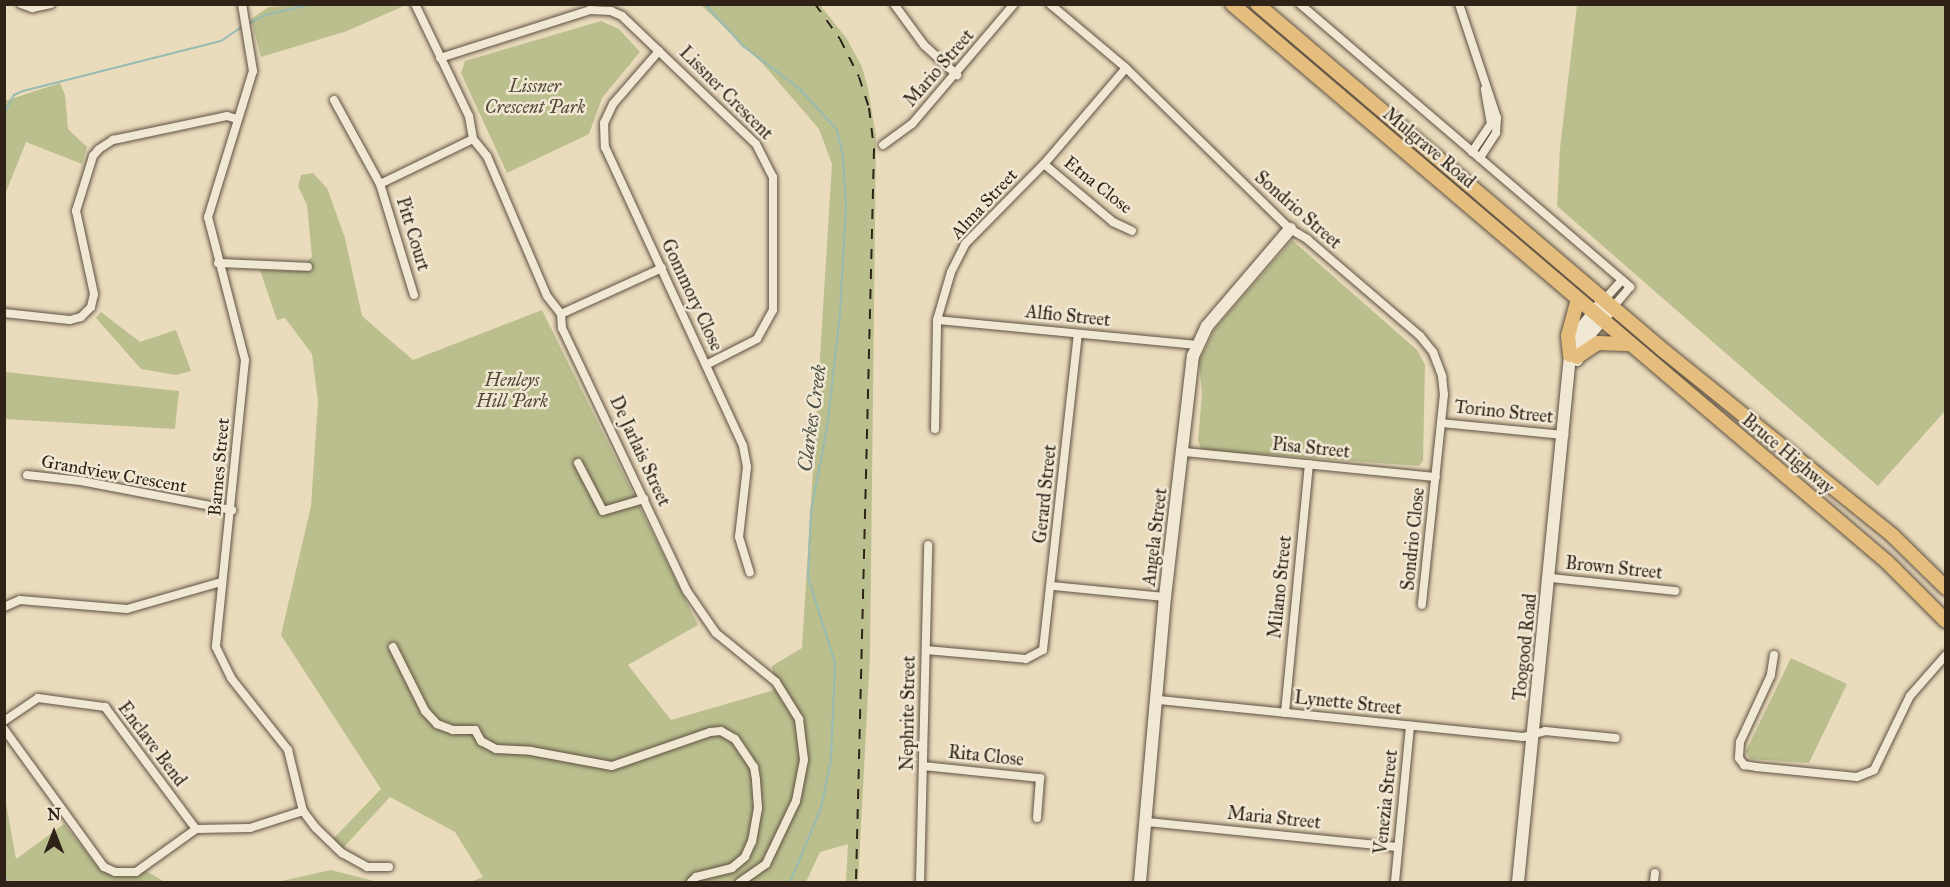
<!DOCTYPE html>
<style>
body{margin:0}
#map{position:relative;width:1950px;height:887px;overflow:hidden;background:#eadbbd;font-family:"IM FELL Great Primer",serif}
div>[style]{position:absolute}
[style*='--x']{left:calc(var(--x)*1px);top:calc(var(--y)*1px);width:calc(var(--w)*1px);rotate:calc(var(--a)*1deg)}
.green>*{inset:0;background:#bbbf8e}
.stream>*{height:2px;margin:-1px;padding:0 1px;transform-origin:1px;border-radius:1px;background:#98bbb2}
.roads{filter:drop-shadow(0 0 2px #5e5141) drop-shadow(0 0 2px #5e5141)}
.street>*{height:8px;margin:-4px;padding:0 4px;transform-origin:4px;border-radius:4px;background:#f1e8d4}
.secondary>*{height:12px;margin:-6px;padding:0 6px;transform-origin:6px;border-radius:6px;background:#f1e8d4}
.primary>*{height:14px;margin:-7px;padding:0 7px;transform-origin:7px;border-radius:7px;background:#e5be7e}
.rail>*{height:2px;margin-top:-1px;transform-origin:0;background:repeating-linear-gradient(90deg,#2f2318 0 10px,transparent 0 20px)}
span{translate:-50% -50%;white-space:nowrap;text-align:center;line-height:1.15;-webkit-text-stroke:5px #f1e8d4;paint-order:stroke}
.street-label{font-size:18px;color:#2f2318}
.park-label{font-size:18px;color:#524a36;font-style:italic}
.water-label{font-size:20px;color:#4e5146;font-style:italic}
.frame{position:absolute;inset:0;border:6px solid #2f2318;pointer-events:none}
.north{position:absolute;left:24px;top:803px;width:60px;height:60px;-webkit-text-stroke:4px #f1e8d4;paint-order:stroke;rotate:0deg;font-size:16px;font-weight:700;line-height:24px;text-align:center;color:#2f2318}
.north::after{content:'';display:block;margin:auto;width:21px;height:27px;background:#2f2318;clip-path:polygon(50% 0,100% 100%,50% 72%,0 100%)}
</style>
<div id="map">
<div class="green">
<i style="clip-path:polygon(296px 5px,406px 4px,406px 5px,347px 31px,261px 57px,251px 19px,269px 7px)"></i>
<i style="clip-path:polygon(701px 5px,820px 5px,847px 39px,862px 67px,868px 89px,876px 136px,870px 656px,858px 882px,846px 882px,848px 844px,820px 852px,806px 882px,471px 882px,483px 877px,455px 832px,390px 797px,343px 848px,333px 839px,381px 789px,281px 635px,311px 506px,318px 401px,312px 354px,285px 318px,277px 320px,260px 270px,295px 271px,312px 257px,307px 205px,298px 186px,301px 175px,313px 173px,327px 188px,345px 238px,362px 316px,413px 360px,542px 310px,698px 625px,628px 665px,671px 720px,774px 690px,772px 666px,802px 648px,832px 164px,819px 129px,763px 64px)"></i>
<i style="clip-path:polygon(1577px 5px,1945px 5px,1945px 411px,1878px 486px,1557px 206px,1560px 148px)"></i>
<i style="clip-path:polygon(601px 21px,619px 29px,640px 52px,602px 98px,589px 134px,507px 173px,461px 73px,465px 61px)"></i>
<i style="clip-path:polygon(60px 83px,65px 95px,68px 129px,87px 147px,82px 164px,26px 142px,6px 192px,5px 245px,5px 101px)"></i>
<i style="clip-path:polygon(1292px 240px,1417px 350px,1425px 365px,1423px 461px,1419px 466px,1202px 450px,1198px 441px,1202px 394px,1199px 361px,1215px 329px)"></i>
<i style="clip-path:polygon(101px 312px,140px 342px,176px 330px,191px 371px,176px 375px,141px 369px,96px 318px)"></i>
<i style="clip-path:polygon(5px 372px,179px 391px,175px 429px,5px 419px)"></i>
<i style="clip-path:polygon(1791px 658px,1847px 684px,1809px 763px,1750px 759px,1746px 751px)"></i>
<i style="clip-path:polygon(4px 792px,16px 859px,64px 824px,99px 868px,126px 877px,146px 871px,165px 882px,5px 882px)"></i>
<i style="clip-path:polygon(331px 870px,378px 882px,277px 882px)"></i>
</div>
<div class="stream">
<i style="--x:705;--y:4;--w:57;--a:47.9"></i>
<i style="--x:743;--y:46;--w:71;--a:37"></i>
<i style="--x:800;--y:89;--w:55;--a:47.9"></i>
<i style="--x:837;--y:130;--w:28;--a:77"></i>
<i style="--x:843;--y:157;--w:49;--a:86.5"></i>
<i style="--x:846;--y:206;--w:109;--a:93.2"></i>
<i style="--x:840;--y:315;--w:114;--a:96.6"></i>
<i style="--x:827;--y:428;--w:85;--a:100.9"></i>
<i style="--x:811;--y:511;--w:66;--a:92.6"></i>
<i style="--x:808;--y:577;--w:90;--a:72.6"></i>
<i style="--x:835;--y:663;--w:97;--a:92.4"></i>
<i style="--x:831;--y:760;--w:49;--a:101.8"></i>
<i style="--x:821;--y:808;--w:80;--a:112.7"></i>
<i style="--x:248;--y:24;--w:19;--a:-28"></i>
<i style="--x:265;--y:15;--w:49;--a:-12.9"></i>
<i style="--x:4;--y:113;--w:21;--a:-61"></i>
<i style="--x:14;--y:95;--w:10;--a:-24"></i>
<i style="--x:23;--y:91;--w:204;--a:-14.2"></i>
<i style="--x:221;--y:41;--w:27;--a:-34"></i>
<i style="--x:4;--y:876;--w:7;--a:56"></i>
</div>
<div class="roads">
<div class="street">
<i style="--x:21;--y:4;--w:12;--a:20"></i>
<i style="--x:32;--y:8;--w:19;--a:-12"></i>
<i style="--x:242;--y:4;--w:68;--a:80.7"></i>
<i style="--x:253;--y:71;--w:153;--a:107.1"></i>
<i style="--x:208;--y:217;--w:148;--a:75.5"></i>
<i style="--x:245;--y:360;--w:288;--a:95.8"></i>
<i style="--x:216;--y:647;--w:34;--a:64"></i>
<i style="--x:231;--y:678;--w:92;--a:51.6"></i>
<i style="--x:288;--y:750;--w:63;--a:76.2"></i>
<i style="--x:303;--y:811;--w:21;--a:53"></i>
<i style="--x:316;--y:828;--w:36;--a:44"></i>
<i style="--x:342;--y:853;--w:29;--a:29"></i>
<i style="--x:367;--y:867;--w:22;--a:0"></i>
<i style="--x:415;--y:4;--w:124;--a:64.3"></i>
<i style="--x:469;--y:116;--w:23;--a:80"></i>
<i style="--x:473;--y:139;--w:22;--a:51"></i>
<i style="--x:487;--y:156;--w:152;--a:66.8"></i>
<i style="--x:547;--y:296;--w:23;--a:52"></i>
<i style="--x:561;--y:314;--w:14;--a:86"></i>
<i style="--x:562;--y:328;--w:291;--a:64.6"></i>
<i style="--x:687;--y:591;--w:51;--a:55.4"></i>
<i style="--x:716;--y:633;--w:77;--a:39.2"></i>
<i style="--x:776;--y:682;--w:44;--a:58.1"></i>
<i style="--x:799;--y:719;--w:41;--a:83"></i>
<i style="--x:804;--y:760;--w:42;--a:101"></i>
<i style="--x:796;--y:801;--w:70;--a:115.5"></i>
<i style="--x:766;--y:864;--w:32;--a:145"></i>
<i style="--x:894;--y:4;--w:51;--a:53.8"></i>
<i style="--x:924;--y:45;--w:45;--a:42.3"></i>
<i style="--x:1050;--y:4;--w:99;--a:40.1"></i>
<i style="--x:1126;--y:68;--w:230;--a:44.5"></i>
<i style="--x:1290;--y:229;--w:20;--a:30"></i>
<i style="--x:1307;--y:239;--w:149;--a:40.6"></i>
<i style="--x:1420;--y:336;--w:21;--a:51"></i>
<i style="--x:1433;--y:352;--w:26;--a:69"></i>
<i style="--x:1442;--y:376;--w:18;--a:84"></i>
<i style="--x:1444;--y:394;--w:212;--a:96"></i>
<i style="--x:1300;--y:4;--w:435;--a:40.6"></i>
<i style="--x:1630;--y:287;--w:26;--a:130"></i>
<i style="--x:1459;--y:4;--w:120;--a:71.6"></i>
<i style="--x:1497;--y:118;--w:15;--a:94"></i>
<i style="--x:1496;--y:133;--w:30;--a:123"></i>
<i style="--x:659;--y:51;--w:70;--a:131"></i>
<i style="--x:613;--y:104;--w:21;--a:115"></i>
<i style="--x:604;--y:123;--w:24;--a:88"></i>
<i style="--x:605;--y:147;--w:329;--a:65.2"></i>
<i style="--x:743;--y:446;--w:21;--a:79"></i>
<i style="--x:747;--y:467;--w:70;--a:96.5"></i>
<i style="--x:739;--y:537;--w:37;--a:73"></i>
<i style="--x:440;--y:58;--w:157;--a:-17.7"></i>
<i style="--x:590;--y:10;--w:21;--a:3"></i>
<i style="--x:611;--y:11;--w:12;--a:24"></i>
<i style="--x:622;--y:16;--w:185;--a:43.7"></i>
<i style="--x:756;--y:144;--w:37;--a:63"></i>
<i style="--x:773;--y:177;--w:133;--a:90"></i>
<i style="--x:773;--y:310;--w:33;--a:119"></i>
<i style="--x:757;--y:339;--w:57;--a:153"></i>
<i style="--x:334;--y:100;--w:96;--a:61.3"></i>
<i style="--x:380;--y:184;--w:116;--a:73"></i>
<i style="--x:883;--y:145;--w:36;--a:-36"></i>
<i style="--x:912;--y:124;--w:157;--a:-49.6"></i>
<i style="--x:1472;--y:152;--w:34;--a:-56"></i>
<i style="--x:1491;--y:124;--w:35;--a:-100"></i>
<i style="--x:1044;--y:164;--w:90;--a:40"></i>
<i style="--x:1113;--y:222;--w:21;--a:25"></i>
<i style="--x:380;--y:184;--w:103;--a:-25.8"></i>
<i style="--x:218;--y:263;--w:90;--a:2.5"></i>
<i style="--x:1604;--y:300;--w:27;--a:-48"></i>
<i style="--x:4;--y:313;--w:66;--a:6.1"></i>
<i style="--x:70;--y:320;--w:11;--a:-15"></i>
<i style="--x:81;--y:317;--w:14;--a:-45"></i>
<i style="--x:91;--y:307;--w:13;--a:-77"></i>
<i style="--x:94;--y:294;--w:85;--a:-102.2"></i>
<i style="--x:76;--y:211;--w:58;--a:-72.8"></i>
<i style="--x:93;--y:156;--w:9;--a:-49"></i>
<i style="--x:99;--y:149;--w:17;--a:-33"></i>
<i style="--x:113;--y:140;--w:116;--a:-11.9"></i>
<i style="--x:227;--y:116;--w:10;--a:17"></i>
<i style="--x:561;--y:314;--w:111;--a:-24.5"></i>
<i style="--x:937;--y:320;--w:260;--a:5.5"></i>
<i style="--x:1441;--y:423;--w:124;--a:5.6"></i>
<i style="--x:935;--y:429;--w:109;--a:-88.9"></i>
<i style="--x:937;--y:320;--w:50;--a:-73.7"></i>
<i style="--x:951;--y:272;--w:31;--a:-63"></i>
<i style="--x:965;--y:244;--w:112;--a:-45.4"></i>
<i style="--x:1044;--y:164;--w:126;--a:-49.5"></i>
<i style="--x:1184;--y:452;--w:253;--a:5.7"></i>
<i style="--x:578;--y:463;--w:54;--a:62.5"></i>
<i style="--x:603;--y:511;--w:43;--a:-16.3"></i>
<i style="--x:27;--y:475;--w:54;--a:6.3"></i>
<i style="--x:81;--y:481;--w:154;--a:10.9"></i>
<i style="--x:1550;--y:578;--w:126;--a:5.9"></i>
<i style="--x:1053;--y:586;--w:113;--a:5.6"></i>
<i style="--x:4;--y:607;--w:17;--a:-24"></i>
<i style="--x:20;--y:600;--w:107;--a:4.8"></i>
<i style="--x:127;--y:609;--w:98;--a:-16"></i>
<i style="--x:393;--y:647;--w:72;--a:63.4"></i>
<i style="--x:425;--y:711;--w:18;--a:47"></i>
<i style="--x:437;--y:724;--w:17;--a:21"></i>
<i style="--x:453;--y:730;--w:22;--a:0"></i>
<i style="--x:475;--y:730;--w:13;--a:61"></i>
<i style="--x:481;--y:741;--w:17;--a:28"></i>
<i style="--x:496;--y:749;--w:35;--a:3"></i>
<i style="--x:531;--y:751;--w:82;--a:10.5"></i>
<i style="--x:612;--y:766;--w:104;--a:-19.1"></i>
<i style="--x:710;--y:732;--w:11;--a:-5"></i>
<i style="--x:721;--y:731;--w:16;--a:30"></i>
<i style="--x:735;--y:739;--w:34;--a:56"></i>
<i style="--x:754;--y:767;--w:13;--a:81"></i>
<i style="--x:756;--y:780;--w:28;--a:86"></i>
<i style="--x:758;--y:808;--w:34;--a:100"></i>
<i style="--x:752;--y:841;--w:17;--a:114"></i>
<i style="--x:745;--y:857;--w:17;--a:140"></i>
<i style="--x:732;--y:868;--w:37;--a:166"></i>
<i style="--x:696;--y:877;--w:7;--a:135"></i>
<i style="--x:926;--y:650;--w:100;--a:5.1"></i>
<i style="--x:1026;--y:659;--w:19;--a:-28"></i>
<i style="--x:1043;--y:650;--w:318;--a:-83.7"></i>
<i style="--x:1774;--y:655;--w:20;--a:99"></i>
<i style="--x:1771;--y:675;--w:74;--a:114.8"></i>
<i style="--x:1740;--y:742;--w:16;--a:94"></i>
<i style="--x:1739;--y:758;--w:9;--a:54"></i>
<i style="--x:1744;--y:765;--w:12;--a:9"></i>
<i style="--x:1756;--y:767;--w:101;--a:5.7"></i>
<i style="--x:1857;--y:777;--w:18;--a:-22"></i>
<i style="--x:1874;--y:770;--w:82;--a:-64.1"></i>
<i style="--x:1910;--y:696;--w:55;--a:-48.7"></i>
<i style="--x:1159;--y:700;--w:366;--a:5.8"></i>
<i style="--x:1523;--y:737;--w:23;--a:-15"></i>
<i style="--x:1545;--y:731;--w:71;--a:5.6"></i>
<i style="--x:1285;--y:713;--w:250;--a:-84.5"></i>
<i style="--x:4;--y:721;--w:41;--a:-34.1"></i>
<i style="--x:38;--y:698;--w:68;--a:7.7"></i>
<i style="--x:105;--y:707;--w:152;--a:53.3"></i>
<i style="--x:4;--y:729;--w:170;--a:54.1"></i>
<i style="--x:104;--y:867;--w:12;--a:24"></i>
<i style="--x:115;--y:872;--w:21;--a:0"></i>
<i style="--x:136;--y:872;--w:74;--a:-35.6"></i>
<i style="--x:196;--y:829;--w:54;--a:-1.1"></i>
<i style="--x:250;--y:828;--w:56;--a:-17.8"></i>
<i style="--x:923;--y:766;--w:118;--a:5.9"></i>
<i style="--x:1040;--y:778;--w:40;--a:94.3"></i>
<i style="--x:1146;--y:822;--w:253;--a:5.7"></i>
<i style="--x:920;--y:882;--w:337;--a:-88.6"></i>
<i style="--x:1395;--y:882;--w:157;--a:-84.5"></i>
<i style="--x:1654;--y:882;--w:9;--a:-84"></i>
</div>
<div class="secondary">
<i style="--x:1577;--y:360;--w:29;--a:-63"></i>
<i style="--x:1590;--y:334;--w:35;--a:-50"></i>
<i style="--x:1140;--y:882;--w:286;--a:-85"></i>
<i style="--x:1165;--y:597;--w:243;--a:-83.4"></i>
<i style="--x:1193;--y:356;--w:33;--a:-65"></i>
<i style="--x:1207;--y:326;--w:128;--a:-49.4"></i>
<i style="--x:1518;--y:882;--w:530;--a:-84.36"></i>
<i style="--x:1570;--y:355;--w:26;--a:-69"></i>
<i style="--x:1579;--y:331;--w:40;--a:-51"></i>
</div>
<div class="primary">
<i style="--x:1232;--y:4;--w:860;--a:40.43"></i>
<i style="--x:1887;--y:562;--w:83;--a:45"></i>
<i style="--x:1257;--y:4;--w:535;--a:40.45"></i>
<i style="--x:1664;--y:351;--w:294;--a:38.9"></i>
<i style="--x:1893;--y:536;--w:74;--a:44.5"></i>
<i style="--x:1570;--y:355;--w:19;--a:-96"></i>
<i style="--x:1568;--y:336;--w:38;--a:-75"></i>
<i style="--x:1577;--y:357;--w:25;--a:-34"></i>
<i style="--x:1598;--y:343;--w:33;--a:2"></i>
</div>
</div>
<div class="rail">
<i style="--x:815;--y:4;--w:43;--a:54.5"></i>
<i style="--x:840;--y:39;--w:42;--a:63.4"></i>
<i style="--x:859;--y:77;--w:33;--a:72"></i>
<i style="--x:869;--y:108;--w:41;--a:83"></i>
<i style="--x:874;--y:149;--w:733;--a:91.41"></i>
</div>
<div class="street-label">
<span style="left:939px;top:68px;rotate:-49deg">Mario Street</span>
<span style="left:726px;top:93px;rotate:45deg">Lissner Crescent</span>
<span style="left:1429px;top:148px;rotate:40deg">Mulgrave Road</span>
<span style="left:1098px;top:185px;rotate:38deg">Etna Close</span>
<span style="left:984px;top:204px;rotate:-47deg">Alma Street</span>
<span style="left:1298px;top:210px;rotate:41deg">Sondrio Street</span>
<span style="left:413px;top:234px;rotate:73deg">Pitt Court</span>
<span style="left:692px;top:295px;rotate:65deg">Gommory Close</span>
<span style="left:1068px;top:316px;rotate:6deg">Alfio Street</span>
<span style="left:1504px;top:412px;rotate:6deg">Torino Street</span>
<span style="left:1311px;top:448px;rotate:6deg">Pisa Street</span>
<span style="left:640px;top:451px;rotate:65deg">De Jarlais Street</span>
<span style="left:1788px;top:454px;rotate:40deg">Bruce Highway</span>
<span style="left:219px;top:467px;rotate:-85deg">Barnes Street</span>
<span style="left:114px;top:474px;rotate:10deg">Grandview Crescent</span>
<span style="left:1045px;top:494px;rotate:-84deg">Gerard Street</span>
<span style="left:1155px;top:537px;rotate:-83deg">Angela Street</span>
<span style="left:1413px;top:539px;rotate:-84deg">Sondrio Close</span>
<span style="left:1614px;top:568px;rotate:6deg">Brown Street</span>
<span style="left:1280px;top:587px;rotate:-84deg">Milano Street</span>
<span style="left:1525px;top:647px;rotate:-84deg">Toogood Road</span>
<span style="left:1348px;top:703px;rotate:6deg">Lynette Street</span>
<span style="left:908px;top:713px;rotate:-89deg">Nephrite Street</span>
<span style="left:152px;top:744px;rotate:53deg">Enclave Bend</span>
<span style="left:986px;top:756px;rotate:6deg">Rita Close</span>
<span style="left:1386px;top:802px;rotate:-84deg">Venezia Street</span>
<span style="left:1274px;top:818px;rotate:6deg">Maria Street</span>
</div>
<div class="park-label">
<span style="left:535px;top:97px">Lissner<br>Crescent Park</span>
<span style="left:512px;top:391px">Henleys<br>Hill Park</span>
</div>
<div class="water-label">
<span style="left:812px;top:418px;rotate:-82deg">Clarkes Creek</span>
</div>
<div class="frame"></div>
<div class="north">N</div>
</div>
